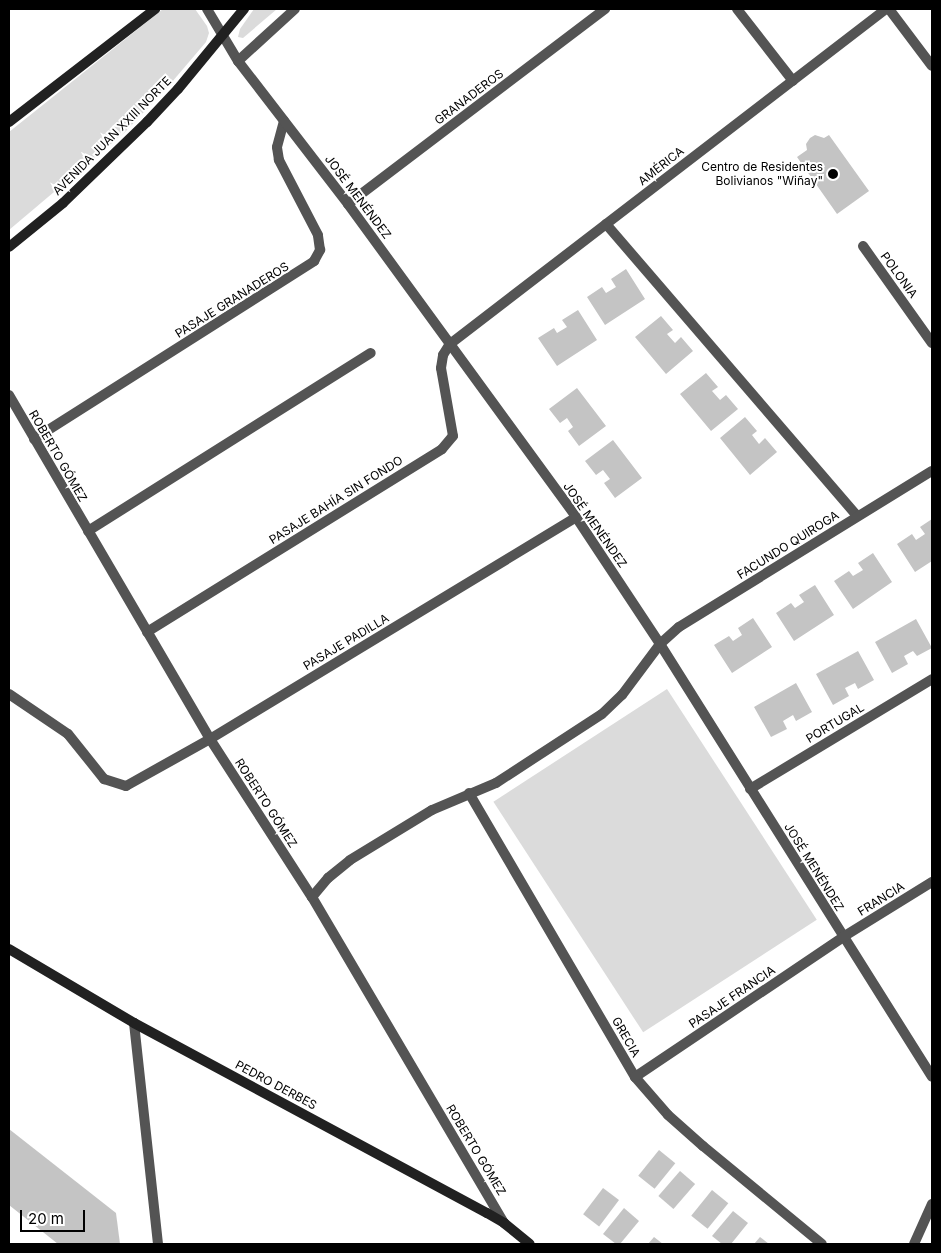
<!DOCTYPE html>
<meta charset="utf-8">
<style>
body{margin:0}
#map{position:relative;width:941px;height:1253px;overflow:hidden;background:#fff;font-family:Inter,sans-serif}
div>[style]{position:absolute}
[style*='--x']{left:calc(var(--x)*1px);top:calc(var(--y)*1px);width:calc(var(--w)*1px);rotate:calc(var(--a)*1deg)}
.green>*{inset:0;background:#dbdbdb;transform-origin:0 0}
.building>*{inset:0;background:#c4c4c4;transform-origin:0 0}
.lane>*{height:10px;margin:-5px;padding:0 5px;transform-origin:5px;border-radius:5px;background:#545454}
.street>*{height:10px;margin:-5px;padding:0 5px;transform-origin:5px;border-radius:5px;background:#545454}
.secondary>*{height:10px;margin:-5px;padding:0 5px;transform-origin:5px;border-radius:5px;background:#212121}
.dots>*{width:14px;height:14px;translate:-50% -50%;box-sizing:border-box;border:2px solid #fff;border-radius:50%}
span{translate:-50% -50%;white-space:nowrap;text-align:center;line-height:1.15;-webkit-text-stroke:4px #fff;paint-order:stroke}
.street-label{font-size:12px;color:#000}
.poi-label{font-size:12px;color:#000}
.right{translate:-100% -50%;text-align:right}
.frame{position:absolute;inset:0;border:10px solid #000;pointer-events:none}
.scale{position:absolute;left:20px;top:1210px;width:65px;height:22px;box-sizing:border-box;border:2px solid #000;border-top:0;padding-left:6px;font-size:15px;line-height:18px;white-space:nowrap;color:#000;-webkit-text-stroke:4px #fff;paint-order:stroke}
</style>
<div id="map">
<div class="green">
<i style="clip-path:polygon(163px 9px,195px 9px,207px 26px,209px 33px,206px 42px,166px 89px,125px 132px,9px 230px,9px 132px)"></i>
<i style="clip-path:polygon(254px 9px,277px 9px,243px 38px,238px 37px,240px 29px)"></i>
<i style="left:667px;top:689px;width:275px;height:207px;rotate:57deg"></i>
</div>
<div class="building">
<i style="clip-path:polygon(815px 135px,824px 138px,829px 135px,869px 191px,837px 214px,797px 157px,807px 150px,806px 144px,810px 138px)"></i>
<i style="clip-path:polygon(626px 269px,645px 299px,605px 325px,587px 297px,602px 287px,606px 293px,616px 287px,611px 279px)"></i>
<i style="clip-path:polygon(578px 310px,597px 340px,557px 366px,538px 338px,554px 328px,557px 333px,567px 327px,562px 320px)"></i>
<i style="clip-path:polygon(661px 316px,673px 330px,667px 334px,675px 343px,681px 337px,693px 351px,666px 374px,635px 337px)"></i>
<i style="clip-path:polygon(706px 373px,718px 387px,712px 391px,720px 400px,726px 395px,738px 409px,711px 431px,680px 394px)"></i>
<i style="clip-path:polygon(577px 388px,606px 426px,579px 446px,568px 431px,573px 427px,567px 418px,560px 423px,549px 409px)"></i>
<i style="clip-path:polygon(745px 417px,757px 431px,752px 435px,759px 444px,765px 438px,777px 452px,750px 475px,720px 438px)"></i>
<i style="clip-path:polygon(613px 440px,642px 478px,615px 498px,604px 483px,610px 479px,603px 470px,596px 475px,585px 461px)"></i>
<i style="clip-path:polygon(932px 519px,932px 561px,915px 572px,897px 544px,912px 534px,916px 540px,925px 534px,920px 527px)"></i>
<i style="clip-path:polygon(873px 553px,892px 582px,853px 609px,834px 581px,849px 571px,853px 576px,863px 570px,858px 563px)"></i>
<i style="clip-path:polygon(815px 585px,834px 615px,794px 641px,776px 613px,791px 603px,795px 608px,804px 602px,799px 595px)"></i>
<i style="clip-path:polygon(753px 618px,772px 647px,732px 673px,714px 645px,729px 636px,733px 641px,742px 635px,738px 628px)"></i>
<i style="clip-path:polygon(916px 619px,932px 648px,917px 656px,913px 651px,904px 656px,908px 664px,892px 673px,875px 642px)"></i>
<i style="clip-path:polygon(858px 651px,874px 680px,858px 689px,855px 683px,845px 688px,849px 696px,833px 705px,816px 674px)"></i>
<i style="clip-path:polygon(796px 683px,812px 712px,796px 721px,793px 715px,783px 721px,787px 729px,771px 737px,754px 707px)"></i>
<i style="clip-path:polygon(9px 1129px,116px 1213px,120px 1244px,58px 1244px,9px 1205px)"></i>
<i style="left:659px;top:1150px;width:21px;height:33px;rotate:39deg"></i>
<i style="left:680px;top:1171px;width:20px;height:33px;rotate:41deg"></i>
<i style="left:603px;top:1188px;width:20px;height:33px;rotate:37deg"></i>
<i style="left:712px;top:1190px;width:21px;height:33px;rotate:39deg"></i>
<i style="clip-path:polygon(624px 1208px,639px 1221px,620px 1244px,616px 1244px,603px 1234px)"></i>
<i style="clip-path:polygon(733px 1211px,748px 1223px,731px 1244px,722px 1244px,712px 1236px)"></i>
<i style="clip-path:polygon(654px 1237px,663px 1244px,648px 1244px)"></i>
<i style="clip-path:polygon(760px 1237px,769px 1244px,754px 1244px)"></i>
</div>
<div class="lane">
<i style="--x:34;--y:439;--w:332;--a:-32.4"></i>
<i style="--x:314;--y:261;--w:13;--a:-61"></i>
<i style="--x:320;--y:250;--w:15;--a:-98"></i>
<i style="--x:318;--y:235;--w:85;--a:-117.5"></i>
<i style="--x:279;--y:160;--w:13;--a:-99"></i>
<i style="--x:277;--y:147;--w:27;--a:-75"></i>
<i style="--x:88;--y:531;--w:334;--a:-32.2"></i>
<i style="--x:147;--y:632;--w:347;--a:-31.8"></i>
<i style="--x:442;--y:449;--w:17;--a:-50"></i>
<i style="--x:453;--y:436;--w:69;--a:-100"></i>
<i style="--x:441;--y:368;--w:13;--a:-81"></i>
<i style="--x:443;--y:355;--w:13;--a:-58"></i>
</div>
<div class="street">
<i style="--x:207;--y:9;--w:61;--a:59.2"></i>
<i style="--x:238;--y:61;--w:180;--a:52.4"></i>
<i style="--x:348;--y:204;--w:387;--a:53.9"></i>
<i style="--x:576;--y:517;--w:152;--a:56.5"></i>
<i style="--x:660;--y:644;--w:511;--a:57.86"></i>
<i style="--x:737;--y:9;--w:91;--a:52.1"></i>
<i style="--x:889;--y:9;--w:71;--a:53"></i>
<i style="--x:238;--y:61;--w:77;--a:-42.4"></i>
<i style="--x:348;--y:204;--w:323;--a:-37.2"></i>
<i style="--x:606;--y:224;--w:385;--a:49.3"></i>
<i style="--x:863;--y:246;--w:119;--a:54.6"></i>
<i style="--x:450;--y:344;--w:550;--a:-37.54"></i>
<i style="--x:9;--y:395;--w:398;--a:59.7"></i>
<i style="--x:210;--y:739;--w:188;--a:57.2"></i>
<i style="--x:312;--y:897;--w:378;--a:59.5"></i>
<i style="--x:9;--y:694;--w:71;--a:34.1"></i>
<i style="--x:68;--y:734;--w:58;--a:51.3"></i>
<i style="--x:104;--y:779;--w:23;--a:18"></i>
<i style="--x:126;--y:786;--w:96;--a:-29.2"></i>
<i style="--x:210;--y:739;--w:428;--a:-31.2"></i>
<i style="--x:750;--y:789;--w:213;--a:-31.1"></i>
<i style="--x:469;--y:793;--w:329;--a:59.7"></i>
<i style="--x:635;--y:1077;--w:50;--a:49"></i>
<i style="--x:668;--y:1115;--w:47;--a:41.5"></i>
<i style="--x:703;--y:1146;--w:154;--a:39.5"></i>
<i style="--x:312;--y:897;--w:25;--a:-50"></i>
<i style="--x:328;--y:878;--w:28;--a:-39"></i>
<i style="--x:350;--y:860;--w:96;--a:-31.4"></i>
<i style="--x:432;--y:810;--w:69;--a:-22.9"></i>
<i style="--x:496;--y:783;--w:126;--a:-33.1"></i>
<i style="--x:602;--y:714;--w:28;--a:-44"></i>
<i style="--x:622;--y:695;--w:64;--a:-53.3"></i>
<i style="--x:660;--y:644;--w:25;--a:-42"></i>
<i style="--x:679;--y:627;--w:297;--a:-31.7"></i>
<i style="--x:134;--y:1023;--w:222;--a:83.8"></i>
<i style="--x:635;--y:1077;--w:251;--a:-33.9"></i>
<i style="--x:843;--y:937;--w:105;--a:-31.7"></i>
<i style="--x:914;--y:1244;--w:44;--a:-65.8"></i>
</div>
<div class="secondary">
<i style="--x:9;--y:122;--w:185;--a:-37.7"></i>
<i style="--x:9;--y:247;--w:70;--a:-39.2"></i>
<i style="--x:63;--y:203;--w:117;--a:-44"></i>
<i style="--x:147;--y:122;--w:45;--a:-46.8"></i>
<i style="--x:178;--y:89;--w:104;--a:-50.5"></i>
<i style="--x:9;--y:949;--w:145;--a:30.6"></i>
<i style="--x:134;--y:1023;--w:401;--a:28.3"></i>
<i style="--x:487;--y:1213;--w:20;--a:30"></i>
<i style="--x:504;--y:1223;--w:33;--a:39"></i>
</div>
<div class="dots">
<i style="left:833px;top:174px;background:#000"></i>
</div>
<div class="street-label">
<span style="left:469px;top:97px;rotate:-37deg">GRANADEROS</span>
<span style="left:112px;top:136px;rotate:-45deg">AVENIDA JUAN XXIII NORTE</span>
<span style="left:661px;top:166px;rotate:-38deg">AMÉRICA</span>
<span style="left:358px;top:197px;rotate:53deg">JOSÉ MENÉNDEZ</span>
<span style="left:899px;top:275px;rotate:54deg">POLONIA</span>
<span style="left:232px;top:300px;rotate:-32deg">PASAJE GRANADEROS</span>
<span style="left:58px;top:456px;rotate:60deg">ROBERTO GÓMEZ</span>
<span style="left:336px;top:500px;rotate:-32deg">PASAJE BAHÍA SIN FONDO</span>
<span style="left:595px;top:525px;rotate:55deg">JOSÉ MENÉNDEZ</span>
<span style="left:788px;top:545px;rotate:-32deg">FACUNDO QUIROGA</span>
<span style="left:346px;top:642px;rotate:-31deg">PASAJE PADILLA</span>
<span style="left:835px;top:723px;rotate:-31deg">PORTUGAL</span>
<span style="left:266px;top:803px;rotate:57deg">ROBERTO GÓMEZ</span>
<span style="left:814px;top:867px;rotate:58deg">JOSÉ MENÉNDEZ</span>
<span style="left:881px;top:899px;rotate:-32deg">FRANCIA</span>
<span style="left:732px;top:997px;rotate:-34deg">PASAJE FRANCIA</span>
<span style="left:626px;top:1037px;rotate:60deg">GRECIA</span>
<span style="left:276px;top:1085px;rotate:28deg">PEDRO DERBES</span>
<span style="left:476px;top:1150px;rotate:59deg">ROBERTO GÓMEZ</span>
</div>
<div class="poi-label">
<span class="right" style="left:823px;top:174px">Centro de Residentes<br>Bolivianos "Wiñay"</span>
</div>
<div class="frame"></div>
<div class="scale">20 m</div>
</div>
